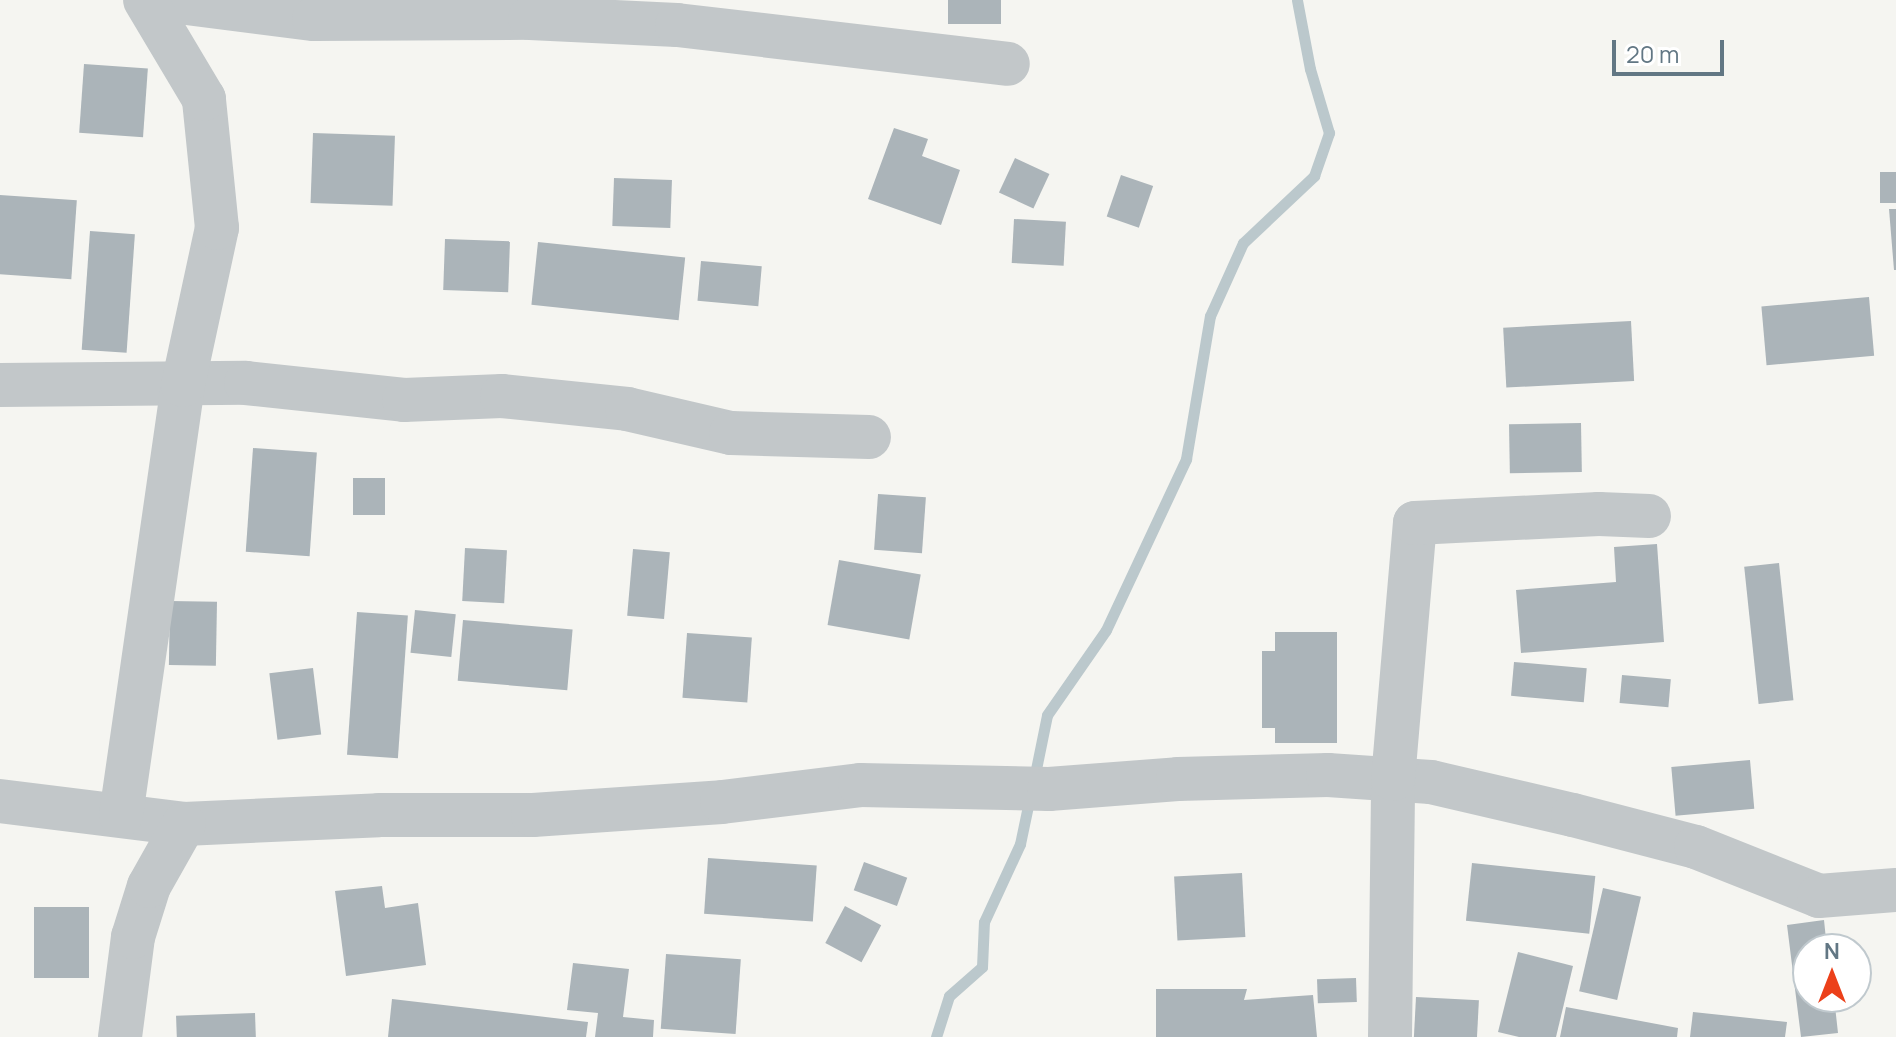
<!DOCTYPE html>
<style>
body{margin:0}
#map{position:relative;width:1896px;height:1037px;overflow:hidden;background:#f5f5f1;font-family:Manrope,sans-serif}
div>[style]{position:absolute}
[style*='--x']{left:calc(var(--x)*1px);top:calc(var(--y)*1px);width:calc(var(--w)*1px);rotate:calc(var(--a)*1deg)}
.stream>*{height:11px;margin:-5.5px;padding:0 5.5px;transform-origin:5.5px;border-radius:5.5px;background:#bbc8cc}
.building>*{inset:0;background:#abb4b9;transform-origin:0 0}
.minor>*{height:44px;margin:-22px;padding:0 22px;transform-origin:22px;border-radius:22px;background:#c2c7c9}
span{translate:-50% -50%;white-space:nowrap;text-align:center;line-height:1.15;-webkit-text-stroke:8px #fff;paint-order:stroke}
.north{position:absolute;left:1792px;top:933px;width:80px;height:80px;box-sizing:border-box;background:#fff;border:2px solid #c0c9ce;border-radius:50%;rotate:0deg;font-size:22px;font-weight:700;line-height:32px;text-align:center;color:#627784}
.north::after{content:'';display:block;margin:auto;width:28px;height:36px;background:#ec401a;clip-path:polygon(50% 0,100% 100%,50% 72%,0 100%)}
.scale{position:absolute;left:1612px;top:40px;width:112px;height:36px;box-sizing:border-box;border:4px solid #627784;border-top:0;padding-left:10px;font-size:24px;line-height:28px;white-space:nowrap;color:#627784;-webkit-text-stroke:6px #fff;paint-order:stroke}
</style>
<div id="map">
<div class="stream">
<i style="--x:1034;--y:779;--w:65;--a:-78.5"></i>
<i style="--x:1047;--y:715;--w:103;--a:-55.2"></i>
<i style="--x:1106;--y:630;--w:189;--a:-64.9"></i>
<i style="--x:1186;--y:459;--w:145;--a:-80.5"></i>
<i style="--x:1210;--y:316;--w:80;--a:-65.7"></i>
<i style="--x:1243;--y:243;--w:98;--a:-43.3"></i>
<i style="--x:1314;--y:176;--w:46;--a:-70.8"></i>
<i style="--x:1329;--y:133;--w:67;--a:-106.5"></i>
<i style="--x:1310;--y:69;--w:70;--a:-100.7"></i>
<i style="--x:936;--y:1037;--w:43;--a:-72.4"></i>
<i style="--x:949;--y:996;--w:44;--a:-41.3"></i>
<i style="--x:982;--y:967;--w:45;--a:-87.5"></i>
<i style="--x:984;--y:922;--w:86;--a:-65.2"></i>
<i style="--x:1020;--y:844;--w:49;--a:-78.2"></i>
</div>
<div class="building">
<i style="left:948px;top:0;width:53px;height:24px"></i>
<i style="left:84px;top:64px;width:64px;height:69px;rotate:4deg"></i>
<i style="clip-path:polygon(894px 128px,928px 139px,922px 156px,960px 170px,941px 225px,868px 199px)"></i>
<i style="left:313px;top:133px;width:82px;height:70px;rotate:2deg"></i>
<i style="left:1015px;top:158px;width:38px;height:38px;rotate:25deg"></i>
<i style="left:1880px;top:172px;width:16px;height:31px"></i>
<i style="left:1121px;top:175px;width:34px;height:44px;rotate:19deg"></i>
<i style="left:614px;top:178px;width:58px;height:48px;rotate:2deg"></i>
<i style="left:0;top:195px;width:77px;height:79px;rotate:4deg"></i>
<i style="clip-path:polygon(1889px 209px,1896px 209px,1896px 270px,1894px 270px)"></i>
<i style="left:1014px;top:219px;width:52px;height:44px;rotate:3deg"></i>
<i style="left:90px;top:231px;width:45px;height:119px;rotate:4deg"></i>
<i style="left:445px;top:239px;width:65px;height:51px;rotate:2deg"></i>
<i style="left:538px;top:242px;width:148px;height:63px;rotate:6deg"></i>
<i style="left:701px;top:261px;width:61px;height:40px;rotate:5deg"></i>
<i style="left:1869px;top:297px;width:59px;height:108px;rotate:85deg"></i>
<i style="left:1631px;top:321px;width:60px;height:128px;rotate:87deg"></i>
<i style="left:1581px;top:423px;width:49px;height:72px;rotate:89deg"></i>
<i style="left:253px;top:448px;width:64px;height:104px;rotate:4deg"></i>
<i style="left:353px;top:478px;width:32px;height:37px"></i>
<i style="left:878px;top:494px;width:48px;height:56px;rotate:4deg"></i>
<i style="clip-path:polygon(1657px 544px,1664px 642px,1521px 653px,1516px 590px,1616px 582px,1614px 547px)"></i>
<i style="left:465px;top:548px;width:42px;height:53px;rotate:3deg"></i>
<i style="left:633px;top:549px;width:37px;height:67px;rotate:5deg"></i>
<i style="left:839px;top:560px;width:83px;height:66px;rotate:10deg"></i>
<i style="left:1779px;top:563px;width:138px;height:35px;rotate:84deg"></i>
<i style="left:170px;top:601px;width:47px;height:64px;rotate:1deg"></i>
<i style="left:415px;top:610px;width:41px;height:43px;rotate:6deg"></i>
<i style="left:357px;top:612px;width:51px;height:143px;rotate:4deg"></i>
<i style="left:463px;top:620px;width:110px;height:61px;rotate:5deg"></i>
<i style="clip-path:polygon(1275px 632px,1337px 632px,1337px 743px,1275px 743px,1275px 728px,1262px 728px,1262px 651px,1275px 651px)"></i>
<i style="left:687px;top:633px;width:65px;height:65px;rotate:4deg"></i>
<i style="left:1514px;top:662px;width:73px;height:34px;rotate:5deg"></i>
<i style="left:313px;top:668px;width:67px;height:44px;rotate:83deg"></i>
<i style="left:1622px;top:675px;width:49px;height:28px;rotate:5deg"></i>
<i style="left:1750px;top:760px;width:49px;height:79px;rotate:85deg"></i>
<i style="left:708px;top:858px;width:109px;height:56px;rotate:4deg"></i>
<i style="left:864px;top:862px;width:46px;height:30px;rotate:20deg"></i>
<i style="left:1472px;top:863px;width:124px;height:58px;rotate:6deg"></i>
<i style="left:1242px;top:873px;width:64px;height:68px;rotate:87deg"></i>
<i style="clip-path:polygon(382px 886px,385px 908px,418px 903px,426px 965px,346px 976px,335px 891px)"></i>
<i style="left:1603px;top:888px;width:39px;height:106px;rotate:13deg"></i>
<i style="left:845px;top:906px;width:41px;height:42px;rotate:28deg"></i>
<i style="left:34px;top:907px;width:55px;height:71px"></i>
<i style="clip-path:polygon(1824px 920px,1827px 949px,1808px 949px,1808px 997px,1834px 997px,1838px 1033px,1801px 1037px,1787px 925px)"></i>
<i style="clip-path:polygon(1518px 952px,1573px 966px,1556px 1037px,1519px 1037px,1498px 1032px)"></i>
<i style="left:666px;top:954px;width:75px;height:75px;rotate:4deg"></i>
<i style="clip-path:polygon(573px 963px,629px 969px,623px 1017px,654px 1020px,653px 1037px,595px 1037px,598px 1013px,567px 1010px)"></i>
<i style="left:1356px;top:978px;width:24px;height:39px;rotate:88deg"></i>
<i style="clip-path:polygon(1156px 989px,1247px 989px,1244px 1000px,1313px 995px,1317px 1037px,1156px 1037px)"></i>
<i style="left:1416px;top:997px;width:63px;height:40px;rotate:3deg"></i>
<i style="clip-path:polygon(392px 999px,588px 1022px,586px 1037px,388px 1037px)"></i>
<i style="clip-path:polygon(1566px 1007px,1678px 1028px,1677px 1037px,1560px 1037px)"></i>
<i style="clip-path:polygon(1693px 1012px,1787px 1022px,1785px 1037px,1690px 1037px)"></i>
<i style="left:255px;top:1013px;width:24px;height:79px;rotate:88deg"></i>
</div>
<div class="minor">
<i style="--x:163;--y:0;--w:152;--a:7.2"></i>
<i style="--x:314;--y:19;--w:216;--a:-0.3"></i>
<i style="--x:530;--y:18;--w:147;--a:2.7"></i>
<i style="--x:677;--y:25;--w:333;--a:6.7"></i>
<i style="--x:0;--y:385;--w:246;--a:-0.5"></i>
<i style="--x:246;--y:383;--w:159;--a:6.1"></i>
<i style="--x:404;--y:400;--w:98;--a:-2.3"></i>
<i style="--x:502;--y:396;--w:126;--a:5.9"></i>
<i style="--x:627;--y:409;--w:107;--a:13"></i>
<i style="--x:731;--y:433;--w:138;--a:1.7"></i>
<i style="--x:0;--y:801;--w:185;--a:7.1"></i>
<i style="--x:184;--y:824;--w:195;--a:-2.6"></i>
<i style="--x:379;--y:815;--w:154;--a:0"></i>
<i style="--x:533;--y:815;--w:189;--a:-3.9"></i>
<i style="--x:722;--y:802;--w:139;--a:-7"></i>
<i style="--x:860;--y:785;--w:189;--a:1.2"></i>
<i style="--x:1049;--y:789;--w:129;--a:-4.4"></i>
<i style="--x:1178;--y:779;--w:150;--a:-1.5"></i>
<i style="--x:1328;--y:775;--w:103;--a:3.9"></i>
<i style="--x:1431;--y:782;--w:146;--a:13.1"></i>
<i style="--x:1573;--y:815;--w:127;--a:14.6"></i>
<i style="--x:1696;--y:847;--w:132;--a:21.7"></i>
<i style="--x:1819;--y:896;--w:77;--a:-4.5"></i>
<i style="--x:121;--y:815;--w:434;--a:-81.8"></i>
<i style="--x:183;--y:385;--w:161;--a:-77.8"></i>
<i style="--x:217;--y:228;--w:130;--a:-95.8"></i>
<i style="--x:204;--y:99;--w:115;--a:-120.8"></i>
<i style="--x:120;--y:1037;--w:101;--a:-82.6"></i>
<i style="--x:133;--y:937;--w:53;--a:-72.6"></i>
<i style="--x:149;--y:886;--w:71;--a:-60.6"></i>
<i style="--x:1390;--y:1037;--w:258;--a:-89.3"></i>
<i style="--x:1393;--y:779;--w:257;--a:-85.1"></i>
<i style="--x:1415;--y:523;--w:184;--a:-2.8"></i>
<i style="--x:1599;--y:514;--w:50;--a:2.3"></i>
</div>
<div class="north">N</div>
<div class="scale">20 m</div>
</div>
